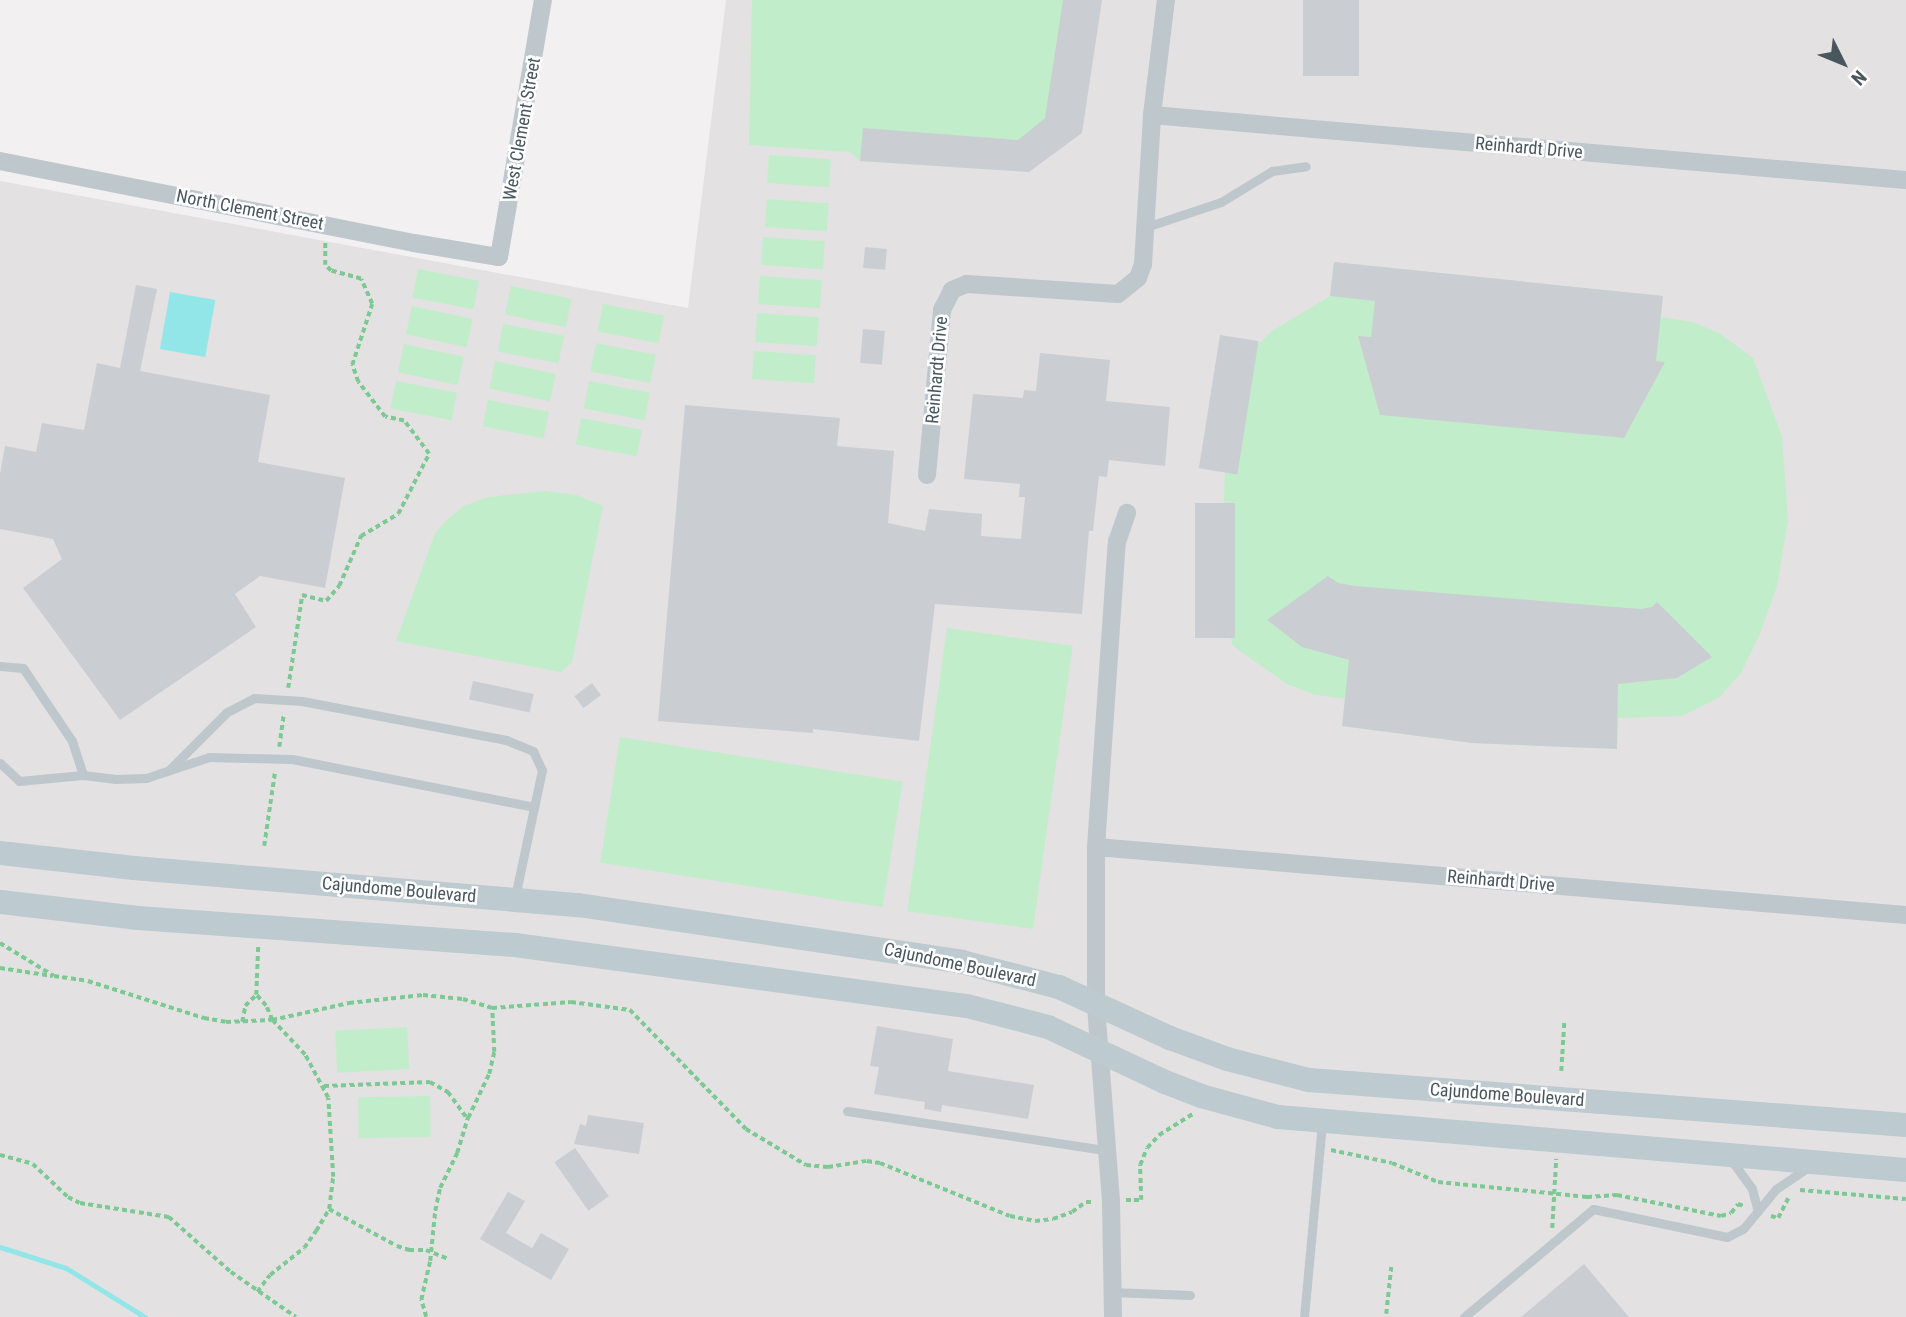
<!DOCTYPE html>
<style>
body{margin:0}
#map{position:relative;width:1906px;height:1317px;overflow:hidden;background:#f2f0f1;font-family:"Roboto Condensed",sans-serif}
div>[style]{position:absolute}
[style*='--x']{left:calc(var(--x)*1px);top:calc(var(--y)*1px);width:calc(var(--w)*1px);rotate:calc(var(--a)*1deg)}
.education>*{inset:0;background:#e3e1e2}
.green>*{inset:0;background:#c2edca;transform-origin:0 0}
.water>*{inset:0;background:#92e6e7;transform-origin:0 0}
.stream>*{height:5px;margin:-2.5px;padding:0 2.5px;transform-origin:2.5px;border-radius:2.5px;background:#92e6e7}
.building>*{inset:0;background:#caced2;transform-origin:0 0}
.path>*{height:3.5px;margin-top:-1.75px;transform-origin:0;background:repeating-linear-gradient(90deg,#7cc994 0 5px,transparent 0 8.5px)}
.lane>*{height:9px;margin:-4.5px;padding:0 4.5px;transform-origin:4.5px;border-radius:4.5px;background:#bdc7cc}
.street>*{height:18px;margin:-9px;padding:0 9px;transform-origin:9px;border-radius:9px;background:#bdc7cc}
.secondary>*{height:24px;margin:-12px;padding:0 12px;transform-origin:12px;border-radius:12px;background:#bdcad0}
span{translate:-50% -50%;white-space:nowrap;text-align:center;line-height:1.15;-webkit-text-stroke:5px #fff;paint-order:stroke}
.street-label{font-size:18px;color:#49575c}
.north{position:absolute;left:1808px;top:28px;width:70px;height:70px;-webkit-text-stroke:5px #fff;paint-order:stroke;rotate:133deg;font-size:19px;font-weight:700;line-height:28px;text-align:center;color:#49575c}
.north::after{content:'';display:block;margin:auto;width:24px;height:32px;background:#49575c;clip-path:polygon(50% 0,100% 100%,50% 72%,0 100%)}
</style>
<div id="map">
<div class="education">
<i style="clip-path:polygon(726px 0,1906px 0,1906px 1317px,0 1317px,0 181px,688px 308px)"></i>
</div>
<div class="green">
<i style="clip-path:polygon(752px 0,1102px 0,1029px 172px,860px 161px,850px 152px,749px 145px)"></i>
<i style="left:769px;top:155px;width:62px;height:28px;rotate:4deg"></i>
<i style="left:767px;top:199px;width:62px;height:28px;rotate:4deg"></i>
<i style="left:763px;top:237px;width:62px;height:28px;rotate:4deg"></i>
<i style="clip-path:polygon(1334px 262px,1663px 296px,1661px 317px,1693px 322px,1719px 333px,1753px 358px,1782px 437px,1788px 519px,1777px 586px,1759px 636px,1741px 673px,1720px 697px,1682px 716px,1618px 718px,1617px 749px,1472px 743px,1342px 726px,1345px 699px,1312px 694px,1287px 684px,1233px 646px,1220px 595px,1226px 450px,1248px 354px,1272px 331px,1330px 296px)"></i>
<i style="left:418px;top:269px;width:62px;height:29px;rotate:11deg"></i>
<i style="left:760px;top:276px;width:62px;height:28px;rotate:4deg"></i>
<i style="left:511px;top:286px;width:62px;height:29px;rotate:12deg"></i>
<i style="left:603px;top:304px;width:62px;height:28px;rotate:11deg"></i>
<i style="left:412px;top:306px;width:62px;height:29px;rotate:12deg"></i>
<i style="left:757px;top:313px;width:62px;height:29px;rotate:4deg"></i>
<i style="left:503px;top:324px;width:62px;height:28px;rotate:11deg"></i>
<i style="left:596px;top:343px;width:61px;height:29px;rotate:11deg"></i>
<i style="left:404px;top:344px;width:61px;height:29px;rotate:12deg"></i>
<i style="left:754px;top:351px;width:62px;height:28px;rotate:4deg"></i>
<i style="left:495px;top:361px;width:62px;height:28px;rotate:12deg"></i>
<i style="left:396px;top:381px;width:62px;height:28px;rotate:11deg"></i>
<i style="left:589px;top:381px;width:62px;height:28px;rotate:11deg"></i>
<i style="left:488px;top:400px;width:62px;height:27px;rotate:11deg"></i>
<i style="left:581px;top:418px;width:62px;height:27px;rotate:11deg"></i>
<i style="clip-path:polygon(545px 491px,577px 495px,603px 506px,572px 662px,561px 672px,396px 641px,435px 533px,450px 517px,464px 506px,488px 497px)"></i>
<i style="left:947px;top:628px;width:127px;height:286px;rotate:8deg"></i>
<i style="left:620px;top:737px;width:286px;height:127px;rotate:9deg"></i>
<i style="left:407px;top:1027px;width:42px;height:72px;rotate:87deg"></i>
<i style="left:430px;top:1096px;width:41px;height:72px;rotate:89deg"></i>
</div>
<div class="water">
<i style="left:170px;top:292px;width:46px;height:58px;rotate:10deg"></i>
</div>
<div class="stream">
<i style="--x:0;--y:1247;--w:69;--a:17.7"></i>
<i style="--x:66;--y:1268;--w:93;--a:31.8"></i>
</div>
<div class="building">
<i style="clip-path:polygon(1063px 0,1102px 0,1082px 133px,1029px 172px,860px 161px,863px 128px,1018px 140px,1045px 118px)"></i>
<i style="left:1303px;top:0;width:56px;height:76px"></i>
<i style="left:865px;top:247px;width:22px;height:21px;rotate:5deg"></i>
<i style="clip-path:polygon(1334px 262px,1663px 296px,1656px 361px,1665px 362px,1624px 438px,1380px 415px,1358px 336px,1371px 337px,1375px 301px,1330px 296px)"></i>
<i style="clip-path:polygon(136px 285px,157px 289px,140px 371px,270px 395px,258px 462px,345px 478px,325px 588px,260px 576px,235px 594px,256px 627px,120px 720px,23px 588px,62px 559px,53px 539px,0 529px,0 474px,5px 446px,36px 452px,42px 423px,84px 430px,97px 363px,120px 368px)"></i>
<i style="left:863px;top:329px;width:22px;height:34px;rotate:5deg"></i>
<i style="left:1220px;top:335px;width:39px;height:135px;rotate:9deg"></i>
<i style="clip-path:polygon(1040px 353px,1110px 360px,1106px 401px,1170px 407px,1165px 466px,1109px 460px,1107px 477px,1099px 476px,1093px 531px,1089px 531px,1082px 614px,935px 604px,919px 741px,813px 729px,813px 733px,658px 721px,685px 405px,840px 418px,837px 446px,894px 451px,888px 523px,925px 531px,929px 509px,982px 514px,981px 536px,1021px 539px,1025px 497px,1019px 497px,1020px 484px,964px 479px,973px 394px,1023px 398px,1024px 390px,1036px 391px)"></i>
<i style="left:1195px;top:503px;width:40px;height:135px"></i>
<i style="clip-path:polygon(1328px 576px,1338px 583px,1356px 586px,1640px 609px,1652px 607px,1657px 602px,1712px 657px,1677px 678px,1618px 684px,1617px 749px,1472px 743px,1342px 726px,1349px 660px,1302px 647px,1267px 620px)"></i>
<i style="left:473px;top:681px;width:62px;height:19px;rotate:12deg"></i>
<i style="left:592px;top:683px;width:15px;height:22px;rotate:53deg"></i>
<i style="clip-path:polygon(877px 1026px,953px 1039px,948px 1071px,1034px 1085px,1028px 1119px,942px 1105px,941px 1112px,924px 1109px,925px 1102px,874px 1094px,879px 1067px,870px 1066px)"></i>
<i style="clip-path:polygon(588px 1115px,644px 1123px,639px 1154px,574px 1144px,580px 1124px,586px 1126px)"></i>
<i style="left:575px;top:1148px;width:59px;height:25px;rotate:55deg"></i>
<i style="clip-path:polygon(508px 1192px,525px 1201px,506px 1233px,532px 1248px,541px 1233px,569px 1249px,551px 1280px,480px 1239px)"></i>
<i style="clip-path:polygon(1584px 1264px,1629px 1317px,1521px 1317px)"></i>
</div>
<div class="path">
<i style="--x:288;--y:688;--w:94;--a:-81.4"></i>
<i style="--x:302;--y:595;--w:25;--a:14"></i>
<i style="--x:326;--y:601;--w:20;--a:-49"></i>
<i style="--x:339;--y:586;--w:55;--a:-66.3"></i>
<i style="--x:361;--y:536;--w:43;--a:-30.7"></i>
<i style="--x:398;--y:514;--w:68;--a:-62.7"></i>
<i style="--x:429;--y:454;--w:41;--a:-127.1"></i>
<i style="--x:404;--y:421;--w:19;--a:-168"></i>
<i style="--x:385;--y:417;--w:44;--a:-127.6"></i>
<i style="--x:358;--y:382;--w:18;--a:-109"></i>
<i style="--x:352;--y:365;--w:64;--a:-71.8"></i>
<i style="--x:372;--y:304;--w:27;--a:-114"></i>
<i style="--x:361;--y:279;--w:31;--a:-165"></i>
<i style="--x:331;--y:271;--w:8;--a:-135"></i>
<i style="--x:325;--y:265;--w:23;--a:-90"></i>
<i style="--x:279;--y:747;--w:34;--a:-82"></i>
<i style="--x:264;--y:846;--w:76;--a:-81.7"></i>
<i style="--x:0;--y:943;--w:63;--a:31.4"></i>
<i style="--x:54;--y:976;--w:34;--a:8"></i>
<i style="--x:88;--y:981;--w:122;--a:17.7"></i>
<i style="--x:204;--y:1018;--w:22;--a:10"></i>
<i style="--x:226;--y:1022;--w:46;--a:-2.5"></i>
<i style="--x:272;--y:1020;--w:79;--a:-12.4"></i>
<i style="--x:349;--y:1003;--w:74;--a:-6.2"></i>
<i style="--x:423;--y:995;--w:40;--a:5.7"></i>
<i style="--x:463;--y:999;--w:30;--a:17"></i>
<i style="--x:492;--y:1008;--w:79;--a:-4.3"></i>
<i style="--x:571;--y:1002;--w:60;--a:7.7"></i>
<i style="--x:630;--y:1010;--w:166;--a:45.7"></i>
<i style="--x:746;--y:1129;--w:70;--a:31"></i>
<i style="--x:806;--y:1165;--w:22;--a:5"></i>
<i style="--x:828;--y:1167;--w:39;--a:-9"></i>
<i style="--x:867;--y:1161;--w:13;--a:9"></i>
<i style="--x:880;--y:1163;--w:140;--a:22.2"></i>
<i style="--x:1010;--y:1216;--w:25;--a:11"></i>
<i style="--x:1035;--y:1221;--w:18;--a:-6"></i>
<i style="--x:1053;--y:1219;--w:20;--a:-20"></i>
<i style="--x:1072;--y:1212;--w:17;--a:-36"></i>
<i style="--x:1086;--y:1202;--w:8;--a:0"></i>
<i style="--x:0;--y:968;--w:53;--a:8.7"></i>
<i style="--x:242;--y:1022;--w:16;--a:-79"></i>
<i style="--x:245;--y:1006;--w:16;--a:-45"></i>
<i style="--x:1561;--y:1071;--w:48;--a:-86.4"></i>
<i style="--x:324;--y:1086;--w:106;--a:-2.2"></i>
<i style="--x:430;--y:1082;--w:21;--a:29"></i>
<i style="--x:448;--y:1092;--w:32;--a:54"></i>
<i style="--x:1331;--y:1150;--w:62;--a:12"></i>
<i style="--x:1392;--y:1163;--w:50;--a:22.4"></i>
<i style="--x:1438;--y:1182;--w:150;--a:5.7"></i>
<i style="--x:1587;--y:1197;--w:30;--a:-4"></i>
<i style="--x:1617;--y:1195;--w:106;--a:11.4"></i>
<i style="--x:1721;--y:1216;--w:10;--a:-17"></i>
<i style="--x:1731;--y:1213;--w:11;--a:-52"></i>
<i style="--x:1738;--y:1204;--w:6;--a:18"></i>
<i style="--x:0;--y:1155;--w:34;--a:15"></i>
<i style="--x:33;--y:1164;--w:48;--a:43.3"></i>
<i style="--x:68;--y:1197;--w:13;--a:27"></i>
<i style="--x:80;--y:1203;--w:90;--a:8.9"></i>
<i style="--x:169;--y:1217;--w:83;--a:41.6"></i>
<i style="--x:231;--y:1272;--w:79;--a:34.7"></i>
<i style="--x:1800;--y:1190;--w:106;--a:4.9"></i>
<i style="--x:1126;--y:1200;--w:15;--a:0"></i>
<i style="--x:1141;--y:1200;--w:35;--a:-92"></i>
<i style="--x:1140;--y:1165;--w:18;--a:-68"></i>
<i style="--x:1147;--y:1148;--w:18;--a:-47"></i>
<i style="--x:1159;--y:1135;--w:40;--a:-32"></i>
<i style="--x:329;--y:1209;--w:77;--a:28.6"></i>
<i style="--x:397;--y:1246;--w:13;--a:18"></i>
<i style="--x:409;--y:1250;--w:17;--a:0"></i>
<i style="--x:426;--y:1250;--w:24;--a:22"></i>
<i style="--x:1771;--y:1216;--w:7;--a:16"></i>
<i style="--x:1778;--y:1218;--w:22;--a:-63"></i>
<i style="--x:1552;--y:1228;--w:69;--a:-86.7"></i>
<i style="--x:257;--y:1292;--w:21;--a:-53"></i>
<i style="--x:270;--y:1275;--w:43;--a:-38.5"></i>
<i style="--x:304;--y:1248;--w:21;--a:-55"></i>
<i style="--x:316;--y:1231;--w:26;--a:-59"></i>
<i style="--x:329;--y:1209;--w:32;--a:-83"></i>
<i style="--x:333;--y:1177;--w:79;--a:-93.6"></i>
<i style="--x:328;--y:1098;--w:49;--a:-118.1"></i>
<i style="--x:305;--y:1055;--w:48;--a:-133.3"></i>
<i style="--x:272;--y:1020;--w:15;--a:-113"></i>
<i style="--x:266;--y:1006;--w:15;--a:-132"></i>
<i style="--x:256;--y:995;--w:50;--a:-87.7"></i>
<i style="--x:1386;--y:1314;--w:47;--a:-83.9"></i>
<i style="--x:426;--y:1317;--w:18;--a:-106"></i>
<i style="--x:421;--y:1300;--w:40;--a:-77"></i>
<i style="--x:430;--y:1261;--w:50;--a:-84.3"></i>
<i style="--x:435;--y:1211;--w:24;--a:-78"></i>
<i style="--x:440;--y:1188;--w:39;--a:-64"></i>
<i style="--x:457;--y:1153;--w:37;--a:-73"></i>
<i style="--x:468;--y:1118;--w:49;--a:-64.5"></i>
<i style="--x:489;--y:1074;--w:23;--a:-77"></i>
<i style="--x:494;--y:1052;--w:44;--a:-92.6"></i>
</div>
<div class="lane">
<i style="--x:1146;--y:227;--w:79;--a:-18.4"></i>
<i style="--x:1221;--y:202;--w:60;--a:-31.3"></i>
<i style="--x:1272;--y:171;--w:34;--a:-8"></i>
<i style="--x:0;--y:666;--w:23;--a:5"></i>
<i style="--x:23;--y:668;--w:88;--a:56.1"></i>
<i style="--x:72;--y:741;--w:36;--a:72"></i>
<i style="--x:0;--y:763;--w:26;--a:43"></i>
<i style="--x:19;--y:781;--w:64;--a:-5.4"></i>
<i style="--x:83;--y:775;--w:33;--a:7"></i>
<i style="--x:116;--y:779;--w:30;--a:-2"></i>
<i style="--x:146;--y:778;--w:66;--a:-18.4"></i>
<i style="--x:209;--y:757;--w:83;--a:1.4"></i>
<i style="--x:292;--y:759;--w:247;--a:11.2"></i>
<i style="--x:169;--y:770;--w:82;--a:-45"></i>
<i style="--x:227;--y:712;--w:30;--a:-27"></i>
<i style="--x:254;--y:698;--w:48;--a:3.6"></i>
<i style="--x:302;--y:701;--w:208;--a:10.8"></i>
<i style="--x:506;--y:740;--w:29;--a:22"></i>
<i style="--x:533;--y:751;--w:21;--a:65"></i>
<i style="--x:542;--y:770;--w:130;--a:102"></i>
<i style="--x:847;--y:1111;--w:262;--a:8.6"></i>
<i style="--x:1732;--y:1161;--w:34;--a:54"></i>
<i style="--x:1752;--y:1189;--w:23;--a:75"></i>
<i style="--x:1112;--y:1292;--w:78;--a:2.2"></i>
<i style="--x:1304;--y:1317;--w:194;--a:-84.7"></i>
<i style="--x:1464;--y:1317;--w:168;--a:-39.9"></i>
<i style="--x:1593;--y:1209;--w:137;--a:11.8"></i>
<i style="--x:1727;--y:1237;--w:18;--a:-27"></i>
<i style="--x:1743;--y:1229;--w:52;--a:-50.5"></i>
<i style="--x:1776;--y:1189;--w:36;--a:-34"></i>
</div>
<div class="street">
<i style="--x:1152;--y:115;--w:757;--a:4.93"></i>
<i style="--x:0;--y:161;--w:422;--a:11.2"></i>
<i style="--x:414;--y:243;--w:86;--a:9.4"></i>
<i style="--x:499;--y:257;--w:261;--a:-80.3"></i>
<i style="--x:927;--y:475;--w:166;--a:-84.8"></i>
<i style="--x:942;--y:310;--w:22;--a:-63"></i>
<i style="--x:952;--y:290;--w:16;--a:-22"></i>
<i style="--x:967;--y:284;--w:151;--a:3.8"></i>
<i style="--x:1118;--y:294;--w:26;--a:-39"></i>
<i style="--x:1138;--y:278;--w:15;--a:-70"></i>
<i style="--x:1143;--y:264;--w:149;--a:-86.5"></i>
<i style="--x:1152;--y:115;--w:116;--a:-83.1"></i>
<i style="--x:1096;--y:847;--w:813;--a:4.8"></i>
<i style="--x:1113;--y:1317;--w:116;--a:-91"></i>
<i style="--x:1111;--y:1201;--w:197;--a:-94.4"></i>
<i style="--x:1096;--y:1005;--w:158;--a:-90"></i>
<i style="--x:1096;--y:847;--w:306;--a:-86.1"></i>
<i style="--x:1117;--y:542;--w:31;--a:-71"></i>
</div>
<div class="secondary">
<i style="--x:0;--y:853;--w:135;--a:6.4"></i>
<i style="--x:134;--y:868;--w:446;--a:4.8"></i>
<i style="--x:578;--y:905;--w:388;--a:8.4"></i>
<i style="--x:962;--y:962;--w:100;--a:14.5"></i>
<i style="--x:1059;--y:987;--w:122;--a:24.7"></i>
<i style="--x:1170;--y:1038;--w:61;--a:20.2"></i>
<i style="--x:1227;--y:1059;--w:85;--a:14.4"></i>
<i style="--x:1309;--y:1080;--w:599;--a:4.31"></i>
<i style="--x:0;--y:902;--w:139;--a:6.6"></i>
<i style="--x:138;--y:918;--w:378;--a:4.1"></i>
<i style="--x:515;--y:945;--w:456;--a:7.7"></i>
<i style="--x:967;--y:1006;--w:84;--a:14.5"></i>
<i style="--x:1048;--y:1027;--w:129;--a:25.2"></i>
<i style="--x:1165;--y:1082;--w:39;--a:21"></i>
<i style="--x:1201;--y:1096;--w:80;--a:15.3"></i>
<i style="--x:1278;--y:1117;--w:630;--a:4.82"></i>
</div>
<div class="street-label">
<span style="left:522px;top:129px;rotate:-80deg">West Clement Street</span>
<span style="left:1529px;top:148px;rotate:5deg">Reinhardt Drive</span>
<span style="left:250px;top:210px;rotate:11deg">North Clement Street</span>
<span style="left:937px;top:370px;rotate:-85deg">Reinhardt Drive</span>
<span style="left:1501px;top:881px;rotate:5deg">Reinhardt Drive</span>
<span style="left:399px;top:890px;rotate:5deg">Cajundome Boulevard</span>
<span style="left:960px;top:965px;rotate:12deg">Cajundome Boulevard</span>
<span style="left:1507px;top:1095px;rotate:4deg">Cajundome Boulevard</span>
</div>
<div class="north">N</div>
</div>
